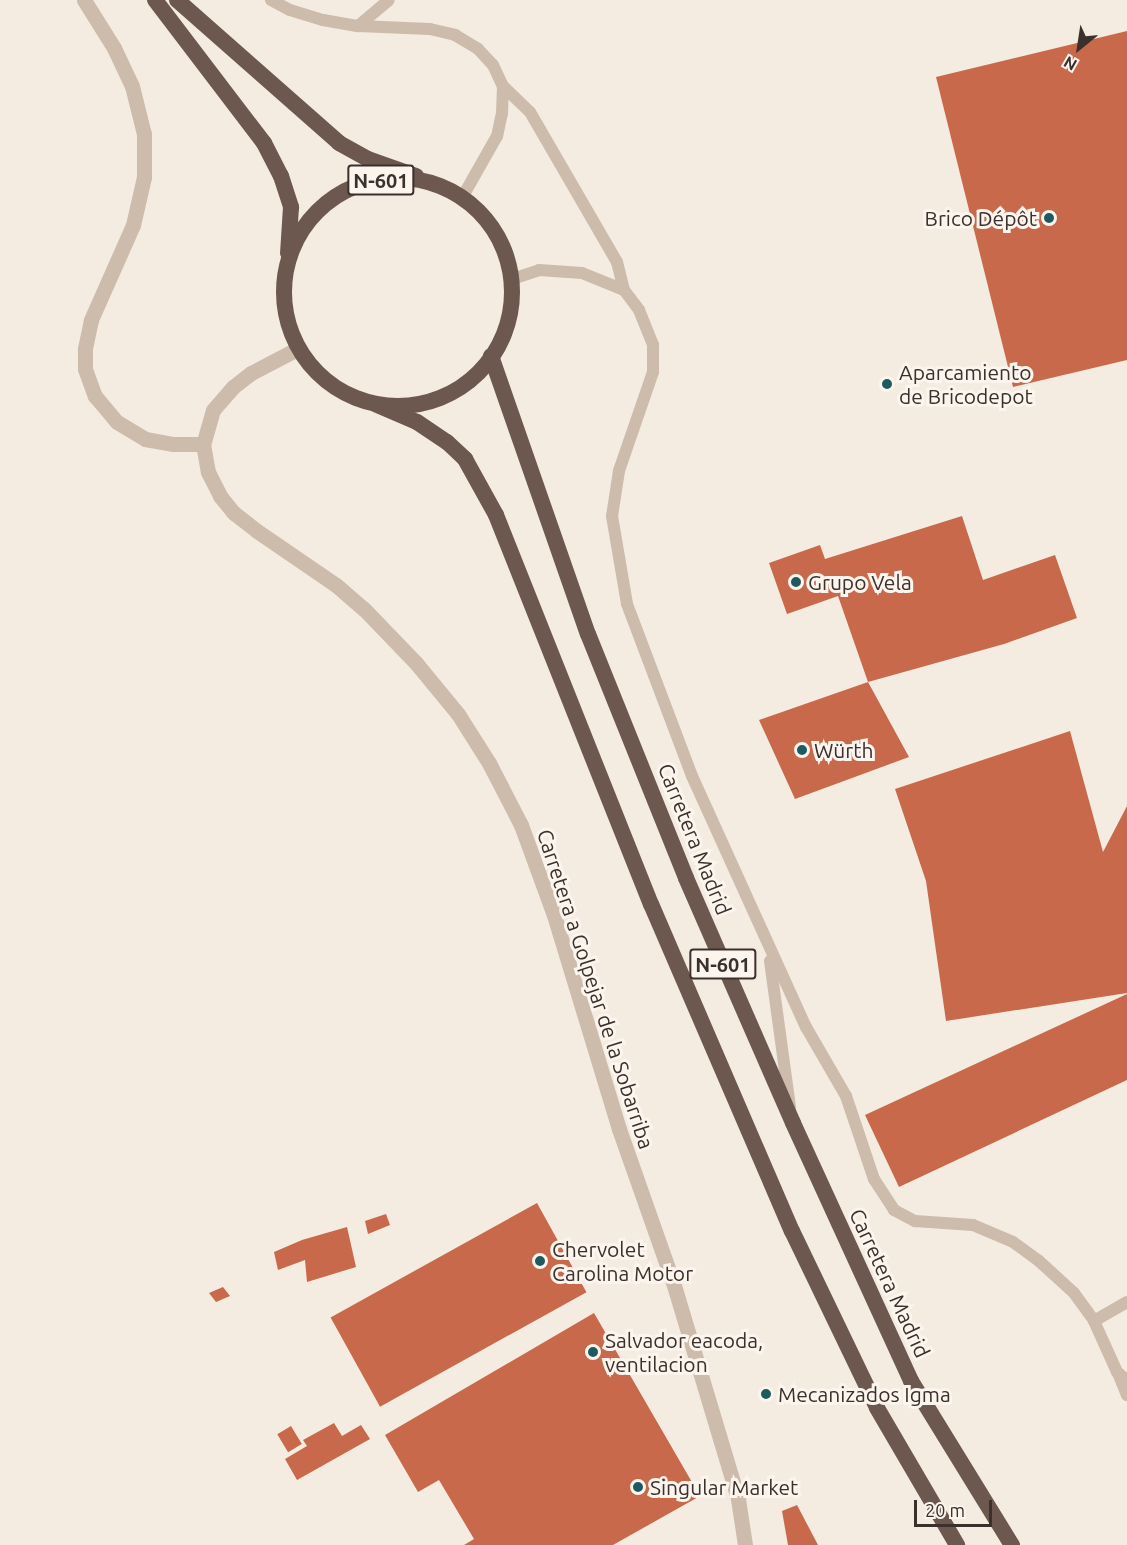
<!DOCTYPE html>
<meta charset="utf-8">
<style>
body{margin:0}
#map{position:relative;width:1127px;height:1545px;overflow:hidden;background:#f4ebe1;font-family:Ubuntu,sans-serif}
div>[style]{position:absolute}
[style*='--x']{left:calc(var(--x)*1px);top:calc(var(--y)*1px);width:calc(var(--w)*1px);rotate:calc(var(--a)*1deg)}
.building>*{inset:0;background:#c8694b;transform-origin:0 0}
.service>*{height:12px;margin:-6px;padding:0 6px;transform-origin:6px;border-radius:6px;background:#cdbbac}
.tertiary>*{height:15px;margin:-7.5px;padding:0 7.5px;transform-origin:7.5px;border-radius:7.5px;background:#cdbbac}
.trunk>*{height:16px;margin:-8px;padding:0 8px;transform-origin:8px;border-radius:8px;background:#6c584f}
.trunk>.ring{margin:-8px;padding:0;box-sizing:content-box;background:none;border:16px solid #6c584f;border-radius:50%}
.dots>*{width:16px;height:16px;translate:-50% -50%;box-sizing:border-box;border:3px solid #fbf5ee;border-radius:50%}
span{translate:-50% -50%;white-space:nowrap;text-align:center;line-height:1.15;-webkit-text-stroke:6px #fbf5ee;paint-order:stroke}
.shield-label span{padding:2px 4px;background:#fbf5ee;border:2px solid;border-radius:4px;-webkit-text-stroke-width:0}
.shield-label{font-size:20px;color:#3b302b;font-weight:700}
.poi-label{font-size:21px;color:#3b302b}
.right{translate:-100% -50%;text-align:right}
.left{translate:0 -50%;text-align:left}
.street-label{font-size:21px;color:#3b302b}
.north{position:absolute;left:1049px;top:18px;width:60px;height:60px;-webkit-text-stroke:4px #fbf5ee;paint-order:stroke;rotate:210deg;font-size:16px;font-weight:700;line-height:24px;text-align:center;color:#3b302b}
.north::after{content:'';display:block;margin:auto;width:21px;height:27px;background:#3b302b;clip-path:polygon(50% 0,100% 100%,50% 72%,0 100%)}
.scale{position:absolute;left:914px;top:1500px;width:78px;height:27px;box-sizing:border-box;border:3px solid #3b302b;border-top:0;padding-left:8px;font-size:18px;line-height:21px;white-space:nowrap;color:#3b302b;-webkit-text-stroke:4px #fbf5ee;paint-order:stroke}
</style>
<div id="map">
<div class="building">
<i style="clip-path:polygon(1127px 31px,1127px 360px,1013px 387px,936px 77px)"></i>
<i style="clip-path:polygon(962px 516px,983px 580px,1055px 555px,1077px 618px,1004px 644px,868px 682px,909px 757px,795px 799px,759px 720px,868px 682px,838px 596px,787px 614px,769px 563px,820px 545px,825px 559px)"></i>
<i style="clip-path:polygon(1070px 731px,1103px 852px,1127px 806px,1127px 993px,946px 1021px,926px 881px,895px 789px)"></i>
<i style="clip-path:polygon(1127px 994px,1127px 1080px,899px 1187px,865px 1115px)"></i>
<i style="left:537px;top:1203px;width:102px;height:236px;rotate:61deg"></i>
<i style="clip-path:polygon(386px 1214px,390px 1225px,368px 1234px,365px 1221px)"></i>
<i style="clip-path:polygon(347px 1227px,356px 1267px,307px 1282px,305px 1260px,278px 1270px,274px 1252px,302px 1240px)"></i>
<i style="clip-path:polygon(223px 1287px,230px 1296px,216px 1302px,209px 1293px)"></i>
<i style="clip-path:polygon(594px 1313px,700px 1496px,613px 1545px,464px 1545px,474px 1539px,439px 1480px,418px 1492px,385px 1435px)"></i>
<i style="clip-path:polygon(334px 1423px,342px 1436px,361px 1425px,370px 1439px,297px 1480px,285px 1459px,307px 1446px,303px 1440px)"></i>
<i style="left:291px;top:1426px;width:21px;height:16px;rotate:59deg"></i>
<i style="clip-path:polygon(797px 1505px,818px 1545px,788px 1545px,782px 1511px)"></i>
</div>
<div class="service">
<i style="--x:271;--y:0;--w:21;--a:28"></i>
<i style="--x:290;--y:10;--w:34;--a:17"></i>
<i style="--x:323;--y:20;--w:36;--a:10"></i>
<i style="--x:358;--y:26;--w:72;--a:2.4"></i>
<i style="--x:430;--y:29;--w:26;--a:13"></i>
<i style="--x:455;--y:35;--w:27;--a:31"></i>
<i style="--x:478;--y:49;--w:22;--a:47"></i>
<i style="--x:493;--y:65;--w:23;--a:65"></i>
<i style="--x:503;--y:86;--w:27;--a:92"></i>
<i style="--x:502;--y:113;--w:24;--a:102"></i>
<i style="--x:497;--y:136;--w:69;--a:119.5"></i>
<i style="--x:358;--y:26;--w:40;--a:-40"></i>
<i style="--x:503;--y:86;--w:37;--a:44"></i>
<i style="--x:530;--y:112;--w:173;--a:59.9"></i>
<i style="--x:617;--y:262;--w:29;--a:76"></i>
<i style="--x:512;--y:279;--w:28;--a:-18"></i>
<i style="--x:539;--y:270;--w:43;--a:4"></i>
<i style="--x:582;--y:273;--w:45;--a:22"></i>
<i style="--x:624;--y:290;--w:25;--a:53"></i>
<i style="--x:639;--y:310;--w:38;--a:68"></i>
<i style="--x:653;--y:345;--w:27;--a:90"></i>
<i style="--x:653;--y:372;--w:105;--a:109"></i>
<i style="--x:619;--y:471;--w:46;--a:98.8"></i>
<i style="--x:612;--y:516;--w:89;--a:80.3"></i>
<i style="--x:627;--y:604;--w:184;--a:69.3"></i>
<i style="--x:692;--y:776;--w:276;--a:65.6"></i>
<i style="--x:806;--y:1027;--w:80;--a:59.9"></i>
<i style="--x:846;--y:1096;--w:88;--a:71.4"></i>
<i style="--x:874;--y:1179;--w:37;--a:57"></i>
<i style="--x:894;--y:1210;--w:24;--a:28"></i>
<i style="--x:915;--y:1221;--w:58;--a:3.9"></i>
<i style="--x:973;--y:1225;--w:43;--a:23"></i>
<i style="--x:1013;--y:1242;--w:32;--a:36"></i>
<i style="--x:1039;--y:1261;--w:47;--a:42.4"></i>
<i style="--x:1074;--y:1293;--w:34;--a:54"></i>
<i style="--x:1094;--y:1321;--w:56;--a:65.7"></i>
<i style="--x:1117;--y:1372;--w:13;--a:39"></i>
<i style="--x:770;--y:961;--w:147;--a:82.2"></i>
<i style="--x:1094;--y:1321;--w:38;--a:-30"></i>
<i style="--x:1118;--y:1373;--w:24;--a:68"></i>
</div>
<div class="tertiary">
<i style="--x:84;--y:0;--w:57;--a:58"></i>
<i style="--x:114;--y:48;--w:42;--a:64.7"></i>
<i style="--x:132;--y:86;--w:49;--a:76"></i>
<i style="--x:144;--y:134;--w:43;--a:90"></i>
<i style="--x:144;--y:177;--w:49;--a:102.9"></i>
<i style="--x:133;--y:225;--w:104;--a:113.9"></i>
<i style="--x:91;--y:320;--w:30;--a:102"></i>
<i style="--x:85;--y:349;--w:20;--a:90"></i>
<i style="--x:85;--y:369;--w:29;--a:70"></i>
<i style="--x:95;--y:396;--w:34;--a:50"></i>
<i style="--x:117;--y:422;--w:33;--a:31"></i>
<i style="--x:145;--y:439;--w:29;--a:10"></i>
<i style="--x:174;--y:444;--w:29;--a:0"></i>
<i style="--x:297;--y:349;--w:52;--a:152.4"></i>
<i style="--x:251;--y:373;--w:23;--a:142"></i>
<i style="--x:233;--y:387;--w:30;--a:131"></i>
<i style="--x:213;--y:410;--w:35;--a:106"></i>
<i style="--x:203;--y:444;--w:28;--a:80"></i>
<i style="--x:208;--y:472;--w:27;--a:63"></i>
<i style="--x:220;--y:496;--w:22;--a:51"></i>
<i style="--x:234;--y:513;--w:29;--a:38"></i>
<i style="--x:257;--y:531;--w:96;--a:34.4"></i>
<i style="--x:336;--y:585;--w:37;--a:41"></i>
<i style="--x:364;--y:609;--w:75;--a:46.1"></i>
<i style="--x:416;--y:663;--w:66;--a:50.5"></i>
<i style="--x:458;--y:714;--w:58;--a:57.7"></i>
<i style="--x:489;--y:763;--w:70;--a:62.7"></i>
<i style="--x:521;--y:825;--w:96;--a:69.9"></i>
<i style="--x:554;--y:915;--w:224;--a:73.1"></i>
<i style="--x:619;--y:1129;--w:162;--a:70.6"></i>
<i style="--x:673;--y:1282;--w:227;--a:73.3"></i>
<i style="--x:738;--y:1499;--w:47;--a:81.3"></i>
</div>
<div class="trunk">
<i style="--x:155;--y:0;--w:180;--a:52.7"></i>
<i style="--x:264;--y:143;--w:37;--a:63"></i>
<i style="--x:281;--y:176;--w:33;--a:72"></i>
<i style="--x:291;--y:207;--w:46;--a:93.7"></i>
<i style="--x:177;--y:0;--w:216;--a:41.4"></i>
<i style="--x:339;--y:143;--w:33;--a:29"></i>
<i style="--x:368;--y:159;--w:51;--a:19.5"></i>
<i class="ring" style="left:284px;top:178px;width:212px;height:212px"></i>
<i style="--x:491;--y:356;--w:294;--a:70.8"></i>
<i style="--x:588;--y:634;--w:263;--a:68.1"></i>
<i style="--x:686;--y:878;--w:267;--a:66.4"></i>
<i style="--x:793;--y:1123;--w:284;--a:65.4"></i>
<i style="--x:911;--y:1381;--w:193;--a:58.4"></i>
<i style="--x:377;--y:405;--w:43;--a:23"></i>
<i style="--x:417;--y:422;--w:36;--a:34"></i>
<i style="--x:447;--y:442;--w:25;--a:43"></i>
<i style="--x:465;--y:459;--w:64;--a:61"></i>
<i style="--x:496;--y:515;--w:419;--a:68.3"></i>
<i style="--x:651;--y:904;--w:356;--a:66.7"></i>
<i style="--x:792;--y:1231;--w:196;--a:64.3"></i>
<i style="--x:877;--y:1408;--w:159;--a:59.7"></i>
</div>
<div class="dots">
<i style="left:1049px;top:218px;background:#1f5a5e"></i>
<i style="left:887px;top:384px;background:#1f5a5e"></i>
<i style="left:796px;top:582px;background:#1f5a5e"></i>
<i style="left:802px;top:750px;background:#1f5a5e"></i>
<i style="left:540px;top:1261px;background:#1f5a5e"></i>
<i style="left:593px;top:1352px;background:#1f5a5e"></i>
<i style="left:766px;top:1394px;background:#1f5a5e"></i>
<i style="left:638px;top:1487px;background:#1f5a5e"></i>
</div>
<div class="shield-label">
<span style="left:381px;top:180px">N-601</span>
<span style="left:723px;top:964px">N-601</span>
</div>
<div class="poi-label">
<span class="right" style="left:1037px;top:218px">Brico Dépôt</span>
<span class="left" style="left:899px;top:384px">Aparcamiento<br>de Bricodepot</span>
<span class="left" style="left:808px;top:582px">Grupo Vela</span>
<span class="left" style="left:814px;top:750px">Würth</span>
<span class="left" style="left:552px;top:1261px">Chervolet<br>Carolina Motor</span>
<span class="left" style="left:605px;top:1352px">Salvador eacoda,<br>ventilacion</span>
<span class="left" style="left:778px;top:1394px">Mecanizados Igma</span>
<span class="left" style="left:650px;top:1487px">Singular Market</span>
</div>
<div class="street-label">
<span style="left:695px;top:839px;rotate:68deg">Carretera Madrid</span>
<span style="left:596px;top:989px;rotate:72deg">Carretera a Golpejar de la Sobarriba</span>
<span style="left:890px;top:1283px;rotate:65deg">Carretera Madrid</span>
</div>
<div class="north">N</div>
<div class="scale">20 m</div>
</div>
